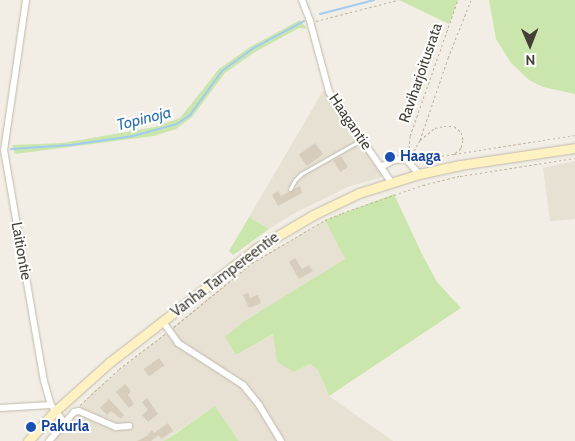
<!DOCTYPE html>
<style>
body{margin:0}
#map{position:relative;width:575px;height:441px;overflow:hidden;background:#f2eee5;font-family:Cabin,sans-serif}
div>[style]{position:absolute}
[style*='--x']{left:calc(var(--x)*1px);top:calc(var(--y)*1px);width:calc(var(--w)*1px);rotate:calc(var(--a)*1deg)}
.residential>*{inset:0;background:#e6e1d3}
.green>*{inset:0;background:#cae6ad}
.stream>*{height:2px;margin:-1px;padding:0 1px;transform-origin:1px;border-radius:1px;background:#a1ccef}
.building>*{inset:0;background:#d6cdbd;transform-origin:0 0}
.path>*{height:1px;margin-top:-0.5px;transform-origin:0;background:repeating-linear-gradient(90deg,#bfb399 0 2.5px,transparent 0 5px)}
.roads{filter:drop-shadow(0 0 1px #c0b9aa) drop-shadow(0 0 1px #c0b9aa)}
.lane>*{height:3px;margin:-1.5px;padding:0 1.5px;transform-origin:1.5px;border-radius:1.5px;background:#fff}
.street>*{height:6px;margin:-3px;padding:0 3px;transform-origin:3px;border-radius:3px;background:#fff}
.secondary>*{height:9px;margin:-4.5px;padding:0 4.5px;transform-origin:4.5px;border-radius:4.5px;background:#fef2c3}
.dots>*{width:14px;height:14px;translate:-50% -50%;box-sizing:border-box;border:2px solid #fff;border-radius:50%}
span{translate:-50% -50%;white-space:nowrap;text-align:center;line-height:1.15;-webkit-text-stroke:4px #fff;paint-order:stroke}
.street-label{font-size:15px;color:#443f34}
.transit-label{font-size:15px;color:#164399;font-weight:700}
.left{translate:0 -50%;text-align:left}
.water-label{font-size:16px;color:#3074ae;font-style:italic}
.north{position:absolute;left:505px;top:20px;width:50px;height:50px;-webkit-text-stroke:4px #fff;paint-order:stroke;rotate:179deg;font-size:14px;font-weight:700;line-height:20px;text-align:center;color:#443f34}
.north::after{content:'';display:block;margin:auto;width:18px;height:22px;background:#443f34;clip-path:polygon(50% 0,100% 100%,50% 72%,0 100%)}
</style>
<div id="map">
<div class="residential">
<i style="clip-path:polygon(323px 91px,329px 92px,381px 167px,382px 177px,348px 187px,293px 214px,269px 229px,249px 217px)"></i>
<i style="clip-path:polygon(575px 161px,575px 219px,550px 221px,543px 168px)"></i>
<i style="clip-path:polygon(325px 220px,345px 259px,246px 320px,237px 355px,273px 334px,294px 372px,310px 364px,318px 370px,329px 396px,393px 441px,239px 441px,215px 406px,163px 441px,49px 441px,95px 390px,252px 263px)"></i>
</div>
<div class="green">
<i style="clip-path:polygon(399px 0,458px 0,449px 24px)"></i>
<i style="clip-path:polygon(489px 0,575px 0,575px 94px,543px 87px,529px 80px,511px 63px,496px 39px)"></i>
<i style="clip-path:polygon(300px 20px,307px 29px,299px 28px,255px 52px,225px 73px,192px 117px,176px 129px,154px 136px,15px 154px,12px 145px,63px 143px,155px 127px,180px 118px,219px 69px,250px 47px)"></i>
<i style="clip-path:polygon(394px 194px,421px 252px,437px 282px,461px 308px,329px 396px,318px 370px,310px 364px,294px 372px,277px 362px,273px 334px,236px 355px,225px 337px,246px 320px,345px 259px,325px 220px)"></i>
<i style="clip-path:polygon(249px 217px,269px 229px,233px 255px,229px 251px)"></i>
<i style="clip-path:polygon(215px 406px,239px 441px,163px 441px,172px 436px)"></i>
</div>
<div class="stream">
<i style="--x:320;--y:14;--w:56;--a:-14.5"></i>
<i style="--x:11;--y:149;--w:60;--a:-3.8"></i>
<i style="--x:71;--y:145;--w:63;--a:-8.3"></i>
<i style="--x:133;--y:136;--w:46;--a:-15.3"></i>
<i style="--x:177;--y:124;--w:16;--a:-35"></i>
<i style="--x:190;--y:115;--w:54;--a:-54"></i>
<i style="--x:222;--y:71;--w:37;--a:-36"></i>
<i style="--x:252;--y:49;--w:59;--a:-28.3"></i>
</div>
<div class="building">
<i style="left:315px;top:143px;width:14px;height:20px;rotate:54deg"></i>
<i style="left:341px;top:156px;width:13px;height:9px;rotate:58deg"></i>
<i style="clip-path:polygon(300px 186px,302px 193px,278px 206px,272px 195px,278px 191px,281px 196px)"></i>
<i style="clip-path:polygon(295px 258px,302px 269px,309px 265px,313px 271px,299px 279px,289px 262px)"></i>
<i style="clip-path:polygon(248px 293px,250px 298px,258px 295px,261px 303px,249px 308px,243px 295px)"></i>
<i style="left:159px;top:358px;width:9px;height:19px;rotate:54deg"></i>
<i style="clip-path:polygon(125px 384px,131px 391px,128px 395px,134px 404px,129px 408px,116px 392px)"></i>
<i style="clip-path:polygon(147px 398px,158px 414px,148px 422px,142px 415px,148px 410px,142px 402px)"></i>
<i style="clip-path:polygon(109px 399px,124px 415px,121px 419px,111px 411px,107px 415px,100px 408px)"></i>
<i style="clip-path:polygon(168px 423px,173px 431px,161px 439px,159px 435px,151px 441px,137px 441px,147px 436px,152px 430px,154px 433px)"></i>
</div>
<div class="path">
<i style="--x:316;--y:21;--w:85;--a:-14.4"></i>
<i style="--x:420;--y:140;--w:19;--a:-39"></i>
<i style="--x:435;--y:128;--w:9;--a:-13"></i>
<i style="--x:444;--y:126;--w:10;--a:0"></i>
<i style="--x:454;--y:126;--w:9;--a:41"></i>
<i style="--x:461;--y:132;--w:8;--a:76"></i>
<i style="--x:463;--y:140;--w:8;--a:104"></i>
<i style="--x:461;--y:148;--w:9;--a:139"></i>
<i style="--x:454;--y:154;--w:27;--a:172"></i>
<i style="--x:427;--y:158;--w:9;--a:-167"></i>
<i style="--x:418;--y:156;--w:12;--a:-138"></i>
<i style="--x:409;--y:148;--w:12;--a:-85"></i>
<i style="--x:410;--y:136;--w:144;--a:-70.6"></i>
<i style="--x:414;--y:151;--w:13;--a:-61"></i>
<i style="--x:420;--y:140;--w:87;--a:-71.1"></i>
<i style="--x:448;--y:58;--w:62;--a:-68.4"></i>
<i style="--x:454;--y:154;--w:122;--a:-8.9"></i>
<i style="--x:174;--y:327;--w:101;--a:-39.4"></i>
<i style="--x:252;--y:263;--w:85;--a:-30.5"></i>
<i style="--x:325;--y:220;--w:18;--a:-22"></i>
<i style="--x:342;--y:213;--w:86;--a:-19.1"></i>
<i style="--x:423;--y:185;--w:38;--a:-14"></i>
<i style="--x:460;--y:176;--w:116;--a:-8.9"></i>
<i style="--x:80;--y:405;--w:53;--a:-42.7"></i>
<i style="--x:119;--y:369;--w:58;--a:-37.3"></i>
</div>
<div class="roads">
<div class="lane">
<i style="--x:290;--y:189;--w:10;--a:-61"></i>
<i style="--x:295;--y:180;--w:8;--a:-45"></i>
<i style="--x:301;--y:174;--w:69;--a:-29.5"></i>
</div>
<div class="street">
<i style="--x:26;--y:0;--w:152;--a:98.3"></i>
<i style="--x:4;--y:150;--w:234;--a:80.2"></i>
<i style="--x:44;--y:381;--w:25;--a:74"></i>
<i style="--x:51;--y:405;--w:21;--a:53"></i>
<i style="--x:302;--y:0;--w:22;--a:69"></i>
<i style="--x:310;--y:21;--w:73;--a:75"></i>
<i style="--x:329;--y:92;--w:109;--a:55.4"></i>
<i style="--x:381;--y:167;--w:15;--a:-28"></i>
<i style="--x:394;--y:160;--w:12;--a:-5"></i>
<i style="--x:406;--y:159;--w:20;--a:49"></i>
<i style="--x:163;--y:322;--w:26;--a:54"></i>
<i style="--x:178;--y:343;--w:77;--a:32.9"></i>
<i style="--x:243;--y:385;--w:26;--a:51"></i>
<i style="--x:259;--y:405;--w:42;--a:58.6"></i>
<i style="--x:0;--y:408;--w:51;--a:-3.4"></i>
<i style="--x:49;--y:441;--w:38;--a:-49"></i>
<i style="--x:74;--y:412;--w:5;--a:-11"></i>
<i style="--x:79;--y:411;--w:40;--a:23.4"></i>
<i style="--x:116;--y:427;--w:13;--a:-4"></i>
</div>
<div class="secondary">
<i style="--x:28;--y:441;--w:39;--a:-48"></i>
<i style="--x:54;--y:412;--w:75;--a:-41.8"></i>
<i style="--x:110;--y:362;--w:186;--a:-37.8"></i>
<i style="--x:257;--y:248;--w:65;--a:-30.5"></i>
<i style="--x:313;--y:215;--w:51;--a:-25.6"></i>
<i style="--x:359;--y:193;--w:63;--a:-17.6"></i>
<i style="--x:419;--y:174;--w:42;--a:-12.4"></i>
<i style="--x:460;--y:165;--w:116;--a:-8.4"></i>
</div>
</div>
<div class="dots">
<i style="left:390px;top:157px;background:#1a4fb4"></i>
<i style="left:31px;top:427px;background:#1a4fb4"></i>
</div>
<div class="street-label">
<span style="left:421px;top:73px;rotate:-71deg">Raviharjoitusrata</span>
<span style="left:350px;top:122px;rotate:56deg">Haagantie</span>
<span style="left:21px;top:251px;rotate:80deg">Laitiontie</span>
<span style="left:225px;top:275px;rotate:-37deg">Vanha Tampereentie</span>
</div>
<div class="transit-label">
<span class="left" style="left:400px;top:157px">Haaga</span>
<span class="left" style="left:41px;top:427px">Pakurla</span>
</div>
<div class="water-label">
<span style="left:144px;top:119px;rotate:-14deg">Topinoja</span>
</div>
<div class="north">N</div>
</div>
